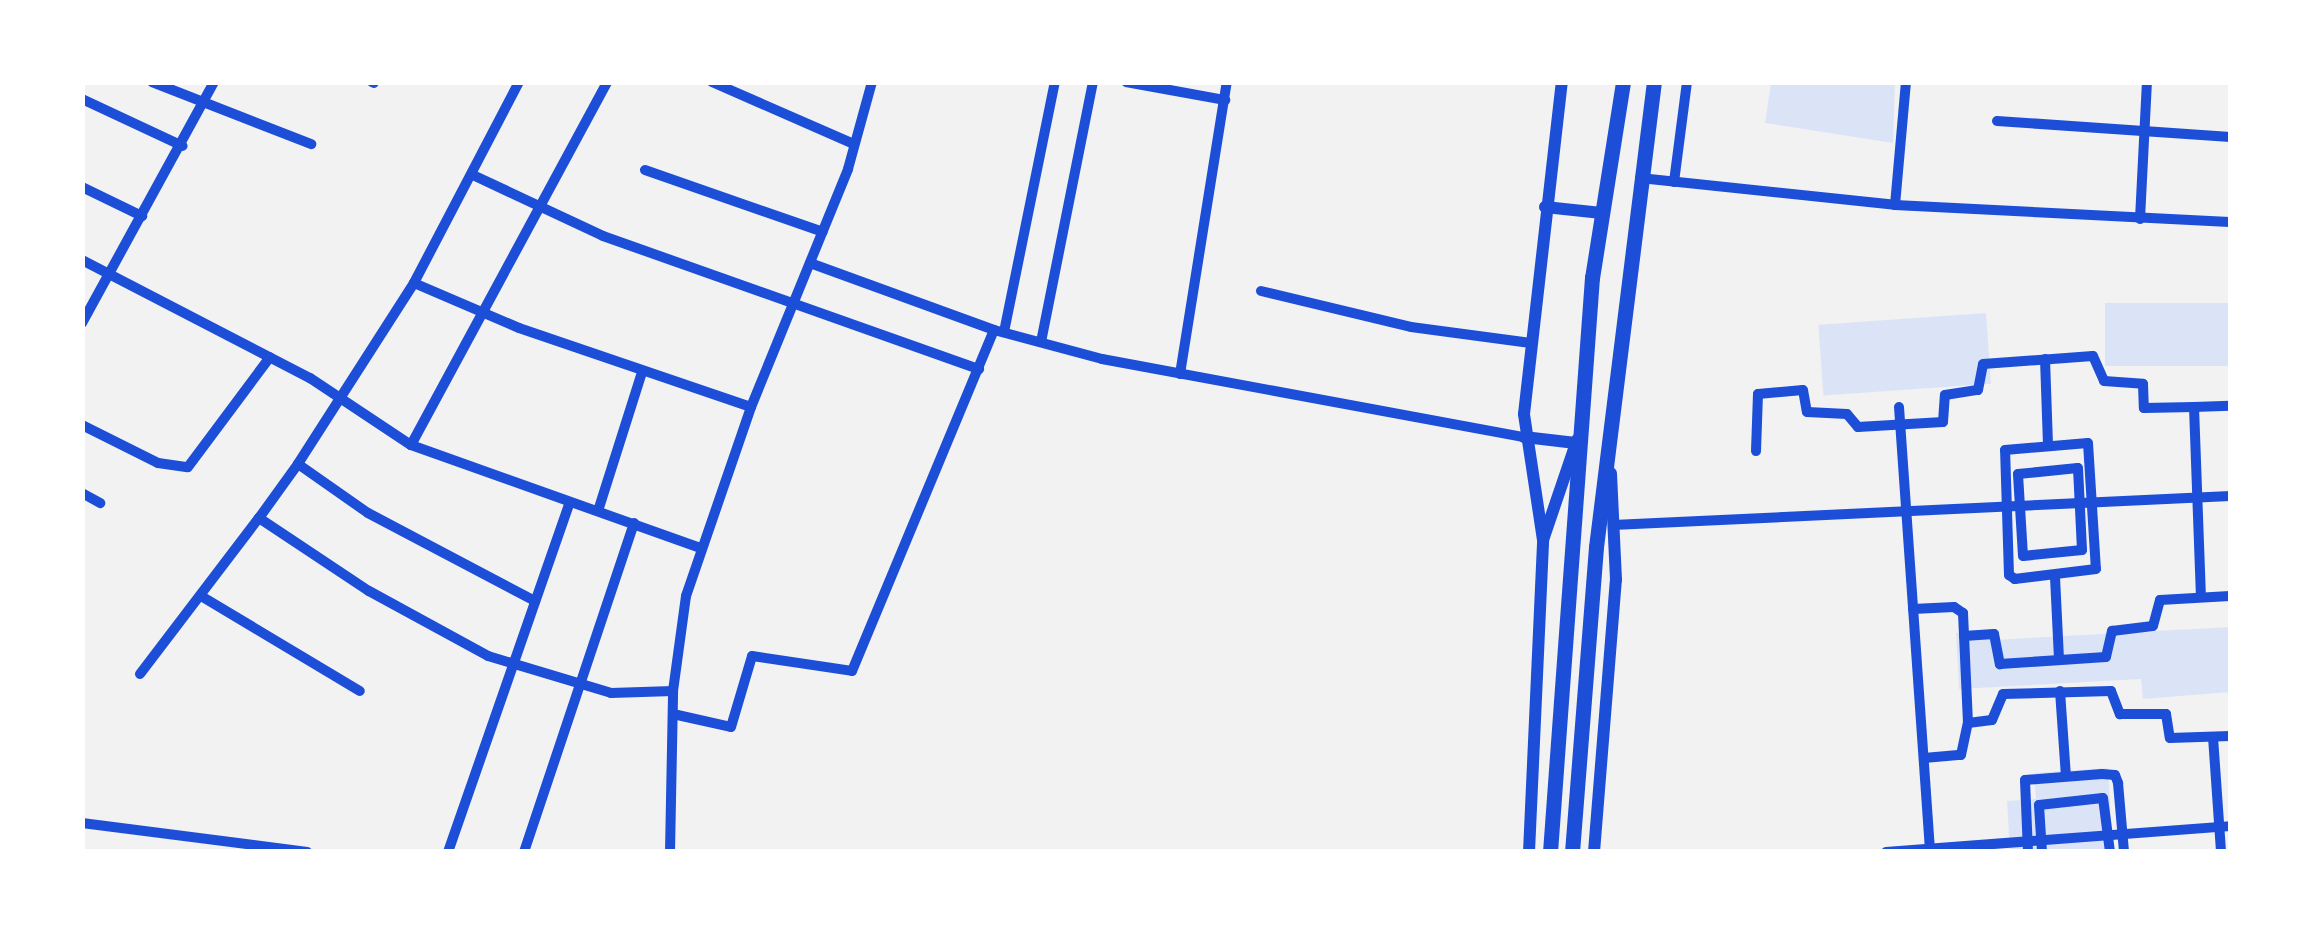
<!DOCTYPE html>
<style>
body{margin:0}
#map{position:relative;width:2313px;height:934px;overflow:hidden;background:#f2f2f2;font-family:"PT Serif",serif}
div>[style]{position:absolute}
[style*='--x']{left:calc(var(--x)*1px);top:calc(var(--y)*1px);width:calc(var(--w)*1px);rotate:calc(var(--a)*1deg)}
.green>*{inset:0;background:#dbe4f7;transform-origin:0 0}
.minor>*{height:10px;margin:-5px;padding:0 5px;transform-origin:5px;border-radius:5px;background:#1d4ed8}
.tertiary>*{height:12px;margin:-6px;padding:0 6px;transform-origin:6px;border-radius:6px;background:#1d4ed8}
.trunk>*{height:15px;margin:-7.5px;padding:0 7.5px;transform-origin:7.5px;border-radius:7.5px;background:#1d4ed8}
span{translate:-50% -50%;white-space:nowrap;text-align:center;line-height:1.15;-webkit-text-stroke:8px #fff;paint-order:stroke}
.frame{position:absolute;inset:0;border:85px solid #fff;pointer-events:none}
</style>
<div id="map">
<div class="green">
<i style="clip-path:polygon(1771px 83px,1895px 83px,1893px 143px,1765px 123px)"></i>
<i style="left:2230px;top:303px;width:63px;height:125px;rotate:90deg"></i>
<i style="left:1986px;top:313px;width:71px;height:168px;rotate:86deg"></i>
<i style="clip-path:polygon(2230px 627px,2230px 692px,2143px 699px,2141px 679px,1959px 689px,1956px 633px,1990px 629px,1993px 640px)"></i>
<i style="clip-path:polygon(2108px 768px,2113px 851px,2010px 851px,2007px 801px,2036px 799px,2034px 773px)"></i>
</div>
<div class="minor">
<i style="--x:152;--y:82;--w:171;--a:21.3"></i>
<i style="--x:372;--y:82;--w:2;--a:27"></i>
<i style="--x:519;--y:82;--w:227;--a:117.6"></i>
<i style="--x:414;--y:283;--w:114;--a:23.2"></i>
<i style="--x:519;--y:328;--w:245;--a:18.8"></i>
<i style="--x:712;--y:82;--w:155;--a:23.6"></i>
<i style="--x:1126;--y:82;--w:101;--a:10.3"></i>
<i style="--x:82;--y:99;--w:111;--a:25"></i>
<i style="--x:1997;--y:121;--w:234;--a:3.9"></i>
<i style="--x:645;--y:170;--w:188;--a:19.2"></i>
<i style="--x:475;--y:176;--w:141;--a:25.1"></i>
<i style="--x:603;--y:236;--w:399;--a:19.5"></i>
<i style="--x:1640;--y:178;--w:256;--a:6"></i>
<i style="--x:1895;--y:205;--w:335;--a:2.9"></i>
<i style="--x:1674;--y:182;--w:101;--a:-82.6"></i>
<i style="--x:82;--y:187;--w:67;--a:25.8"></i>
<i style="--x:1895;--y:205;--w:123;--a:-84.9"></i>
<i style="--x:2140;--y:219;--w:137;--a:-87.1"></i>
<i style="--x:82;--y:260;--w:257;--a:27.4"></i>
<i style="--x:310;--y:378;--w:121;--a:33.6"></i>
<i style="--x:411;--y:445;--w:308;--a:19.6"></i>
<i style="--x:810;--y:263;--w:196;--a:20"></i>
<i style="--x:994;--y:330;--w:112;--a:15"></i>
<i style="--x:1102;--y:359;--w:429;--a:10.5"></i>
<i style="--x:414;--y:283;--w:215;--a:122.7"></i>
<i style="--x:298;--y:464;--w:85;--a:35"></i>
<i style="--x:368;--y:513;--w:189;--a:27.8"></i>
<i style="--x:1261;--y:291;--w:154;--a:13.5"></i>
<i style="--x:1411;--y:327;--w:121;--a:7.6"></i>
<i style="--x:82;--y:323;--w:275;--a:-61.3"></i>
<i style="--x:1004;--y:332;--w:255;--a:-78.5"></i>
<i style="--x:1041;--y:342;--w:265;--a:-78.7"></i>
<i style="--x:2045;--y:359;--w:86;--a:88"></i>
<i style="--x:1180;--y:374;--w:296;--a:-80.9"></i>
<i style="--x:1899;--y:407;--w:446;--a:86"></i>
<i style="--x:2194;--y:407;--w:36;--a:-2"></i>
<i style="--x:82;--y:425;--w:85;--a:26.6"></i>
<i style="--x:158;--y:463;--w:30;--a:8"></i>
<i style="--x:188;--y:467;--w:137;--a:-53.3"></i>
<i style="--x:2088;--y:443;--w:126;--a:86.4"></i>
<i style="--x:2096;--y:569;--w:82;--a:173"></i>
<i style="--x:2015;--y:579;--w:7;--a:-146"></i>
<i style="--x:2009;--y:575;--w:125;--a:-91.8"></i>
<i style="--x:2005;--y:450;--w:83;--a:-4.8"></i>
<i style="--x:411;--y:445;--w:413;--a:-61.6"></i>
<i style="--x:1756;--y:451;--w:57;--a:-88"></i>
<i style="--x:1758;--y:394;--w:45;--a:-5.1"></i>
<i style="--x:1803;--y:390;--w:22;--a:80"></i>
<i style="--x:1807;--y:412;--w:40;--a:2.9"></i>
<i style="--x:1847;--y:414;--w:17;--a:50"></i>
<i style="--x:1858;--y:427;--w:85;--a:-3.4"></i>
<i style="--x:1943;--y:422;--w:27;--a:-86"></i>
<i style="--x:1945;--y:395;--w:33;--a:-9"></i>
<i style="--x:1978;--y:390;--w:26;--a:-79"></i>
<i style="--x:1983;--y:364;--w:110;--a:-4.2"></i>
<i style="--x:2093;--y:356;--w:27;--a:66"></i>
<i style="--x:2104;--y:381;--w:39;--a:4"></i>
<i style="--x:2143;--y:384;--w:24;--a:88"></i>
<i style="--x:2144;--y:408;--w:50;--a:-1.1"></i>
<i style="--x:2194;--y:407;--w:190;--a:87.9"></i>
<i style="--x:2078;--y:468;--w:82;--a:87.2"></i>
<i style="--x:2082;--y:550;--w:59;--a:174.2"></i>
<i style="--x:2023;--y:556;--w:82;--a:-93.5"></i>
<i style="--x:2018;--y:474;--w:60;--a:-5.7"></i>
<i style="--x:82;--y:493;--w:21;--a:29"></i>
<i style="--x:598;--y:511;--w:146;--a:-72.4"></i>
<i style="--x:259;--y:518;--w:67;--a:-54.2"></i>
<i style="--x:1613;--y:525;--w:618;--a:-2.69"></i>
<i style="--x:2055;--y:577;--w:83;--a:87.2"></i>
<i style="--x:201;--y:596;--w:185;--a:30.9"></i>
<i style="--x:1913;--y:609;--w:41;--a:-2.8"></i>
<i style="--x:1954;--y:607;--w:11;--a:34"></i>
<i style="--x:1963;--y:613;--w:110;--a:87.4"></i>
<i style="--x:1964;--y:636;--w:30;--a:-4"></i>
<i style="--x:1994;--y:634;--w:31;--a:79"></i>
<i style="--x:2000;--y:664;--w:106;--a:-3.8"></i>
<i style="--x:2106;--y:657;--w:27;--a:-77"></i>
<i style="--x:2112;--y:631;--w:41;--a:-7"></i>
<i style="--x:2153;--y:626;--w:27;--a:-75"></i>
<i style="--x:2160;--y:600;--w:70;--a:-3.3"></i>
<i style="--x:140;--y:674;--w:196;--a:-52.7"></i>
<i style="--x:259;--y:518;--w:132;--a:33.6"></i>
<i style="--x:369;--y:591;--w:136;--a:28.6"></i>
<i style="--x:488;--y:656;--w:128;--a:16.7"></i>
<i style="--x:611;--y:693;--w:62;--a:-1.8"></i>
<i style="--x:2060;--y:691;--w:85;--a:86"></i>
<i style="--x:673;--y:714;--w:59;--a:12.6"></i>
<i style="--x:731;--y:727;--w:74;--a:-73.5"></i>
<i style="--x:752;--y:656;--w:101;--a:8.5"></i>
<i style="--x:852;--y:671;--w:369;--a:-67.4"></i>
<i style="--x:2213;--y:737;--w:115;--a:86"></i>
<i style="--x:1924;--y:758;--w:37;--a:-5"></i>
<i style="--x:1961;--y:755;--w:33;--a:-78"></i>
<i style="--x:1968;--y:723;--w:24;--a:-7"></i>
<i style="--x:1992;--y:720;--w:28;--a:-67"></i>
<i style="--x:2003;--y:694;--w:108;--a:-1.6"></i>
<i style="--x:2111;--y:691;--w:25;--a:69"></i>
<i style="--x:2120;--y:714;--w:46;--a:0"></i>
<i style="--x:2166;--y:714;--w:24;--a:81"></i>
<i style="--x:2170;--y:738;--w:60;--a:-1.9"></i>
<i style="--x:82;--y:823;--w:227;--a:7.3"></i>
<i style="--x:448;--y:852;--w:368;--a:-70.8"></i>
<i style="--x:524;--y:852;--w:347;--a:-71.5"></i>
<i style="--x:670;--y:852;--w:161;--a:-88.9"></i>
<i style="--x:673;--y:691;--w:96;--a:-82.2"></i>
<i style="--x:686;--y:596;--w:200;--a:-71"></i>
<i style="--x:751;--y:407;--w:257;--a:-67.8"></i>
<i style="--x:848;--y:169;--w:90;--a:-74.6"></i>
<i style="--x:1886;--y:852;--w:345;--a:-4.3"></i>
<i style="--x:2028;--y:852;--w:72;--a:-92.4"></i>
<i style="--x:2025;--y:780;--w:77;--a:-4.5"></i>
<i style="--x:2102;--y:774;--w:13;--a:4"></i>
<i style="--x:2115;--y:775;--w:9;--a:69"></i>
<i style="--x:2118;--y:783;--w:69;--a:85"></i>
<i style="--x:2042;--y:852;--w:47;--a:-93.7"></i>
<i style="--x:2039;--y:805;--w:64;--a:-6.2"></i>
<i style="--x:2103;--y:798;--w:54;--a:82.6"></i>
</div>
<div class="tertiary">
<i style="--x:1545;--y:207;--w:57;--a:6"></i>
<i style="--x:1524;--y:437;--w:52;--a:6.6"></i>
<i style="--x:1543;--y:540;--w:127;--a:-98.6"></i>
<i style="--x:1524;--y:414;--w:334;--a:-83.5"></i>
<i style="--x:1529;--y:852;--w:312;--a:-87.4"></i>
<i style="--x:1543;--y:540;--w:106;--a:-71.2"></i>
<i style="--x:1594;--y:852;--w:273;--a:-85.4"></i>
<i style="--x:1616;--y:580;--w:107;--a:-92.7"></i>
</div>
<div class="trunk">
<i style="--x:1550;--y:852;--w:576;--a:-85.82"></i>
<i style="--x:1592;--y:278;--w:198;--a:-81"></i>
<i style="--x:1572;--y:852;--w:306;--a:-85.5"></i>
<i style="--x:1596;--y:547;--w:469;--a:-82.9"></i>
</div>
<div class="frame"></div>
</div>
